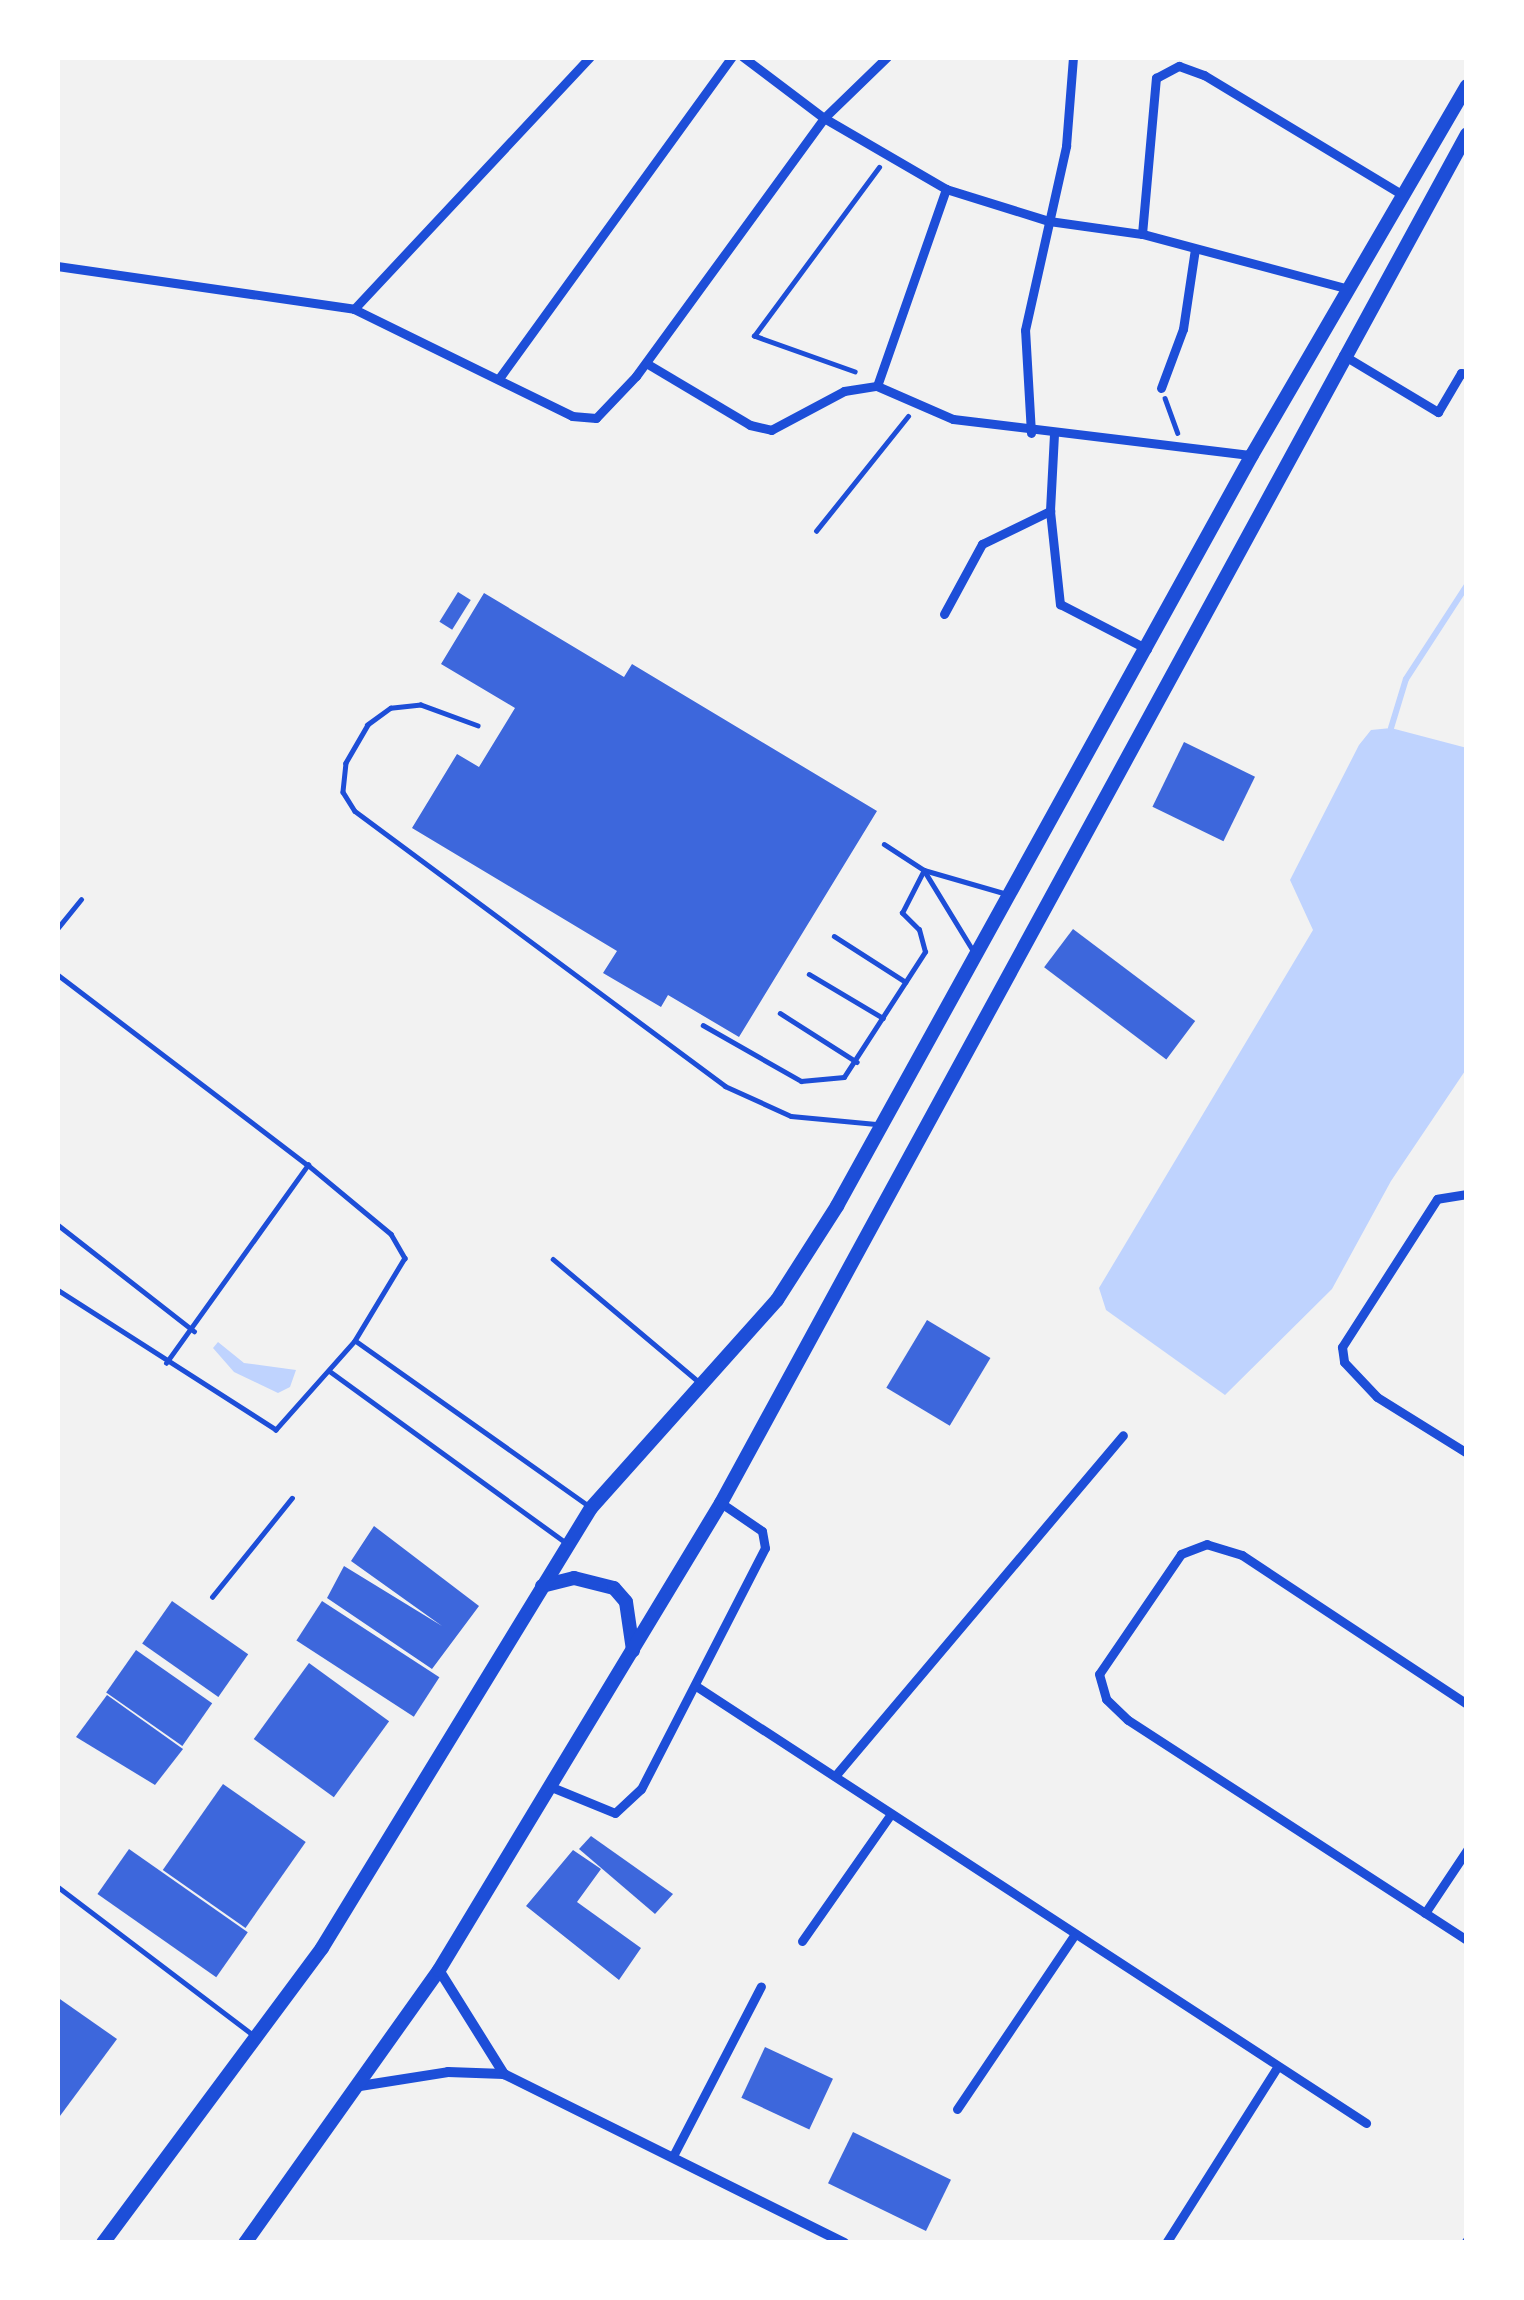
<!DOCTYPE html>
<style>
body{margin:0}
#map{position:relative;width:1524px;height:2300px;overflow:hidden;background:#f2f2f2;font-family:Lato,sans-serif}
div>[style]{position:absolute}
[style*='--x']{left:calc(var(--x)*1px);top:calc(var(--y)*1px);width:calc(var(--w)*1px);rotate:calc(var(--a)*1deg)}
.water>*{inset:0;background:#bfd3fe}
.stream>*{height:6px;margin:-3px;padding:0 3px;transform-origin:3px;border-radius:3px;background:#bfd3fe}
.building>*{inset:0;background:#3d67dc;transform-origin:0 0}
.path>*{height:4.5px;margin:-2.25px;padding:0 2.25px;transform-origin:2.25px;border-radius:2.25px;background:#1d4ed8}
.service>*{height:4.5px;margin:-2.25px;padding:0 2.25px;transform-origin:2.25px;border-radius:2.25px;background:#1d4ed8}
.minor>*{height:9px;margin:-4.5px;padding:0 4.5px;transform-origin:4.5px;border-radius:4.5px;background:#1d4ed8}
.tertiary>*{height:10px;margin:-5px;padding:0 5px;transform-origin:5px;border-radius:5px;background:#1d4ed8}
.primary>*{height:14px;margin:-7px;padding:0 7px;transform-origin:7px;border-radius:7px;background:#1d4ed8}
span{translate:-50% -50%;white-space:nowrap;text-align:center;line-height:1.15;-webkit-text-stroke:12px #fff;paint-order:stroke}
.frame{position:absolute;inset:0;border:60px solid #fff;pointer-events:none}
</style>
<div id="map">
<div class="water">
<i style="clip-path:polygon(1391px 728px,1467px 748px,1467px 1068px,1391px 1181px,1332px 1289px,1225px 1395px,1106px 1310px,1099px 1288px,1313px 930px,1290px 880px,1359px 745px,1371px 730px)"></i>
<i style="clip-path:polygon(218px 1342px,244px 1363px,296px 1370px,290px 1387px,278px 1393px,234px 1372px,213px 1348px)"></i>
</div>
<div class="stream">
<i style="--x:1391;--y:728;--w:51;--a:-73"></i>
<i style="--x:1406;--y:679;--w:112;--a:-57"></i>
</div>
<div class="building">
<i style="left:458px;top:592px;width:15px;height:35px;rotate:32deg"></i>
<i style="clip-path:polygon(484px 593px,624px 677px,632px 664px,877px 811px,739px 1037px,668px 995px,661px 1007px,603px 973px,617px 951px,412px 828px,457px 754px,479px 767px,515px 708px,441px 664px)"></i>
<i style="left:1184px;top:742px;width:79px;height:72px;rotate:26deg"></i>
<i style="left:1073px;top:929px;width:153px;height:48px;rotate:37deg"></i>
<i style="left:927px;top:1320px;width:74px;height:79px;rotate:31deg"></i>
<i style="clip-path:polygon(374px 1526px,479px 1606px,432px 1669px,327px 1598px,344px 1566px,442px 1626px,351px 1561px)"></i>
<i style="left:172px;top:1601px;width:93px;height:52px;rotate:35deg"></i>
<i style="left:322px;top:1601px;width:140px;height:47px;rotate:33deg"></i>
<i style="left:136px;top:1650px;width:93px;height:52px;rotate:35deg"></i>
<i style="left:309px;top:1663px;width:99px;height:94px;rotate:36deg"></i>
<i style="clip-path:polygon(107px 1695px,183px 1749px,155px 1785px,76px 1737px)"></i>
<i style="left:223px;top:1784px;width:101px;height:105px;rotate:35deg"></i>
<i style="clip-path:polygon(591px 1836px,673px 1894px,655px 1914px,579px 1849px)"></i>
<i style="left:129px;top:1849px;width:145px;height:55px;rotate:35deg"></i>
<i style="clip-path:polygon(573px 1850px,601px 1869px,577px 1902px,641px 1948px,619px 1980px,526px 1906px)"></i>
<i style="clip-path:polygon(57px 1997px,117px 2039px,57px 2120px)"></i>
<i style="left:765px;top:2047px;width:75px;height:56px;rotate:25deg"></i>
<i style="left:853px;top:2132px;width:109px;height:57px;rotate:26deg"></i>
</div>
<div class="path">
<i style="--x:855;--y:372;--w:107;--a:-160.4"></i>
<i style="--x:754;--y:336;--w:210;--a:-53.5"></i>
<i style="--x:1165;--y:398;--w:37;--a:70"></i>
<i style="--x:816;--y:531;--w:147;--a:-51.3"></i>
</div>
<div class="service">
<i style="--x:478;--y:726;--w:61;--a:-159.8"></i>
<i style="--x:421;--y:705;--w:30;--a:174"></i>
<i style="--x:391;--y:708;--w:29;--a:144"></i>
<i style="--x:368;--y:725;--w:44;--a:120.1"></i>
<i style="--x:346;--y:763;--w:29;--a:96"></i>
<i style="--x:343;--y:792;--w:22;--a:58"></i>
<i style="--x:355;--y:811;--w:461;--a:36.6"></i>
<i style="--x:725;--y:1086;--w:72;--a:24.4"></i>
<i style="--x:791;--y:1116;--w:85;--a:5.4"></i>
<i style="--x:884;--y:844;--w:48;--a:33"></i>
<i style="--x:924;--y:870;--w:86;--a:16.1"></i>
<i style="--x:924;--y:870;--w:96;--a:58.6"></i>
<i style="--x:57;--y:929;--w:38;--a:-51"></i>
<i style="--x:834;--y:936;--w:85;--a:32.6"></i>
<i style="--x:57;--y:974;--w:315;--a:37.3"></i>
<i style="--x:308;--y:1165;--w:108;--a:39.7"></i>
<i style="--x:391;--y:1234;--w:28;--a:60"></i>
<i style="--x:405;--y:1258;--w:97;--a:121.1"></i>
<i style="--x:355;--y:1341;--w:119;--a:131.6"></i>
<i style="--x:276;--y:1430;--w:260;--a:-147.4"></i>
<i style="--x:809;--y:974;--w:86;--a:30.7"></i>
<i style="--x:780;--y:1013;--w:91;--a:32.5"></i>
<i style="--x:703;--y:1025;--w:113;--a:29.7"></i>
<i style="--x:801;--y:1081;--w:43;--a:-5.3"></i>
<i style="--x:844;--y:1077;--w:149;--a:-57.1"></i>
<i style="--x:925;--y:952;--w:23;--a:-105"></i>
<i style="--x:919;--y:930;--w:24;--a:-135"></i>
<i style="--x:902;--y:913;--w:48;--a:-62.9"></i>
<i style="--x:57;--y:1224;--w:174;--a:38"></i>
<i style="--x:553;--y:1259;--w:189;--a:40.1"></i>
<i style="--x:356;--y:1341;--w:282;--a:35.3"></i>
<i style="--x:166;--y:1363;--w:244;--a:-54.4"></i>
<i style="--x:331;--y:1372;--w:288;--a:36"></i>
<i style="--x:212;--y:1597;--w:127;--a:-51.1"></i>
<i style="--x:57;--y:1886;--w:246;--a:37.2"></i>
</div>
<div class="minor">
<i style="--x:743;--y:57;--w:101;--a:37"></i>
<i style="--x:824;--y:118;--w:141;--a:30.2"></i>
<i style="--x:946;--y:189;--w:108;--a:17.3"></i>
<i style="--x:1049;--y:221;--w:94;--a:8"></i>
<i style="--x:57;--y:266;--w:300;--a:8.2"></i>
<i style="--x:354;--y:309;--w:243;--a:26.1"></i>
<i style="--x:572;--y:416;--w:24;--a:5"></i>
<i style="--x:596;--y:418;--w:58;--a:-46.4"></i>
<i style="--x:636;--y:376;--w:319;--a:-53.9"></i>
<i style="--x:824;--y:118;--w:88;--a:-44.1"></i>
<i style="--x:1349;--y:289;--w:214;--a:-165.1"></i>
<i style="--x:1142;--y:234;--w:157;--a:-84.9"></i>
<i style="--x:1156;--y:78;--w:26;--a:-28"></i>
<i style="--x:1179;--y:66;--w:27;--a:20"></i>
<i style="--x:1204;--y:75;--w:232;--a:31.1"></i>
<i style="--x:354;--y:309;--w:345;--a:-46.9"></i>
<i style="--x:1343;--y:355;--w:111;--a:31"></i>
<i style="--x:1438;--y:412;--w:45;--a:-59.5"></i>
<i style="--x:1461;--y:373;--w:6;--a:9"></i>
<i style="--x:646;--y:363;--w:121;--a:30.8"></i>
<i style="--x:750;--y:425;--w:22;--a:13"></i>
<i style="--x:771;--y:430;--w:83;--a:-28.1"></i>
<i style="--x:844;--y:391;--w:33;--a:-9"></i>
<i style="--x:877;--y:386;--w:83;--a:23.5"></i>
<i style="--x:953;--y:419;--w:301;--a:6.9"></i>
<i style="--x:500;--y:377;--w:395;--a:-54.1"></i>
<i style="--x:877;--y:386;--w:209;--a:-70.7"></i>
<i style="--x:1161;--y:388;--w:63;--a:-69.6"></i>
<i style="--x:1183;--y:329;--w:81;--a:-81.5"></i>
<i style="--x:1031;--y:433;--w:103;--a:-93.3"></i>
<i style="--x:1025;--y:330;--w:189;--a:-77.4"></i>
<i style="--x:1066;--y:146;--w:89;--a:-85.5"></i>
<i style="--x:1054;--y:434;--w:77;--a:93"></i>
<i style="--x:1050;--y:511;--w:94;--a:83.9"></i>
<i style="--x:1060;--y:604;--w:98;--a:27.3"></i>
<i style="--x:944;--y:614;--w:80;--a:-61.5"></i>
<i style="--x:982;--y:544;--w:76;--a:-25.9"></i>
<i style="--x:1467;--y:1194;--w:30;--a:171"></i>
<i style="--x:1437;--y:1199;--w:176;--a:122.7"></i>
<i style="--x:1342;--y:1347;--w:15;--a:82"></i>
<i style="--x:1344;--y:1362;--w:48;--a:46.7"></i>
<i style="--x:1377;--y:1397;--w:106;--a:31.9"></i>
<i style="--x:696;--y:1686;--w:800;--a:33.11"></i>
<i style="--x:1467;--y:1704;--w:270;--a:-146.5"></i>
<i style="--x:1242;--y:1555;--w:37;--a:-163"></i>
<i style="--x:1207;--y:1544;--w:28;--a:159"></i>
<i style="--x:1181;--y:1554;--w:145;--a:124.3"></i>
<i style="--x:1099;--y:1674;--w:26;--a:74"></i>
<i style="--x:1106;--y:1699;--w:30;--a:44"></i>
<i style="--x:1128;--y:1720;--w:404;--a:33"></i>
<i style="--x:835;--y:1776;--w:446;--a:-49.8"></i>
<i style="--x:549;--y:1786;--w:71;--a:22.2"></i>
<i style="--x:615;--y:1813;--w:35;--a:-43"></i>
<i style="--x:641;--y:1789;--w:271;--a:-62.8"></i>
<i style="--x:765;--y:1548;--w:17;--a:-100"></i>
<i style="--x:762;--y:1531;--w:50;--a:-145.7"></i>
<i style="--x:1425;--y:1913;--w:76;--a:-56.3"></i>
<i style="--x:802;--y:1941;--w:155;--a:-55"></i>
<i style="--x:957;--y:2109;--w:207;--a:-56"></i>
<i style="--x:673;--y:2156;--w:191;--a:-62.6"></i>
<i style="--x:1166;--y:2243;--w:206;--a:-57.7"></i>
<i style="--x:1465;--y:2243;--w:4;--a:-56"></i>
</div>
<div class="tertiary">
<i style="--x:439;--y:1970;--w:123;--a:58"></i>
<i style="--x:360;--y:2086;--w:89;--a:-9"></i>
<i style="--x:448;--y:2072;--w:56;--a:2"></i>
<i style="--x:504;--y:2074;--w:380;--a:26.4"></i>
</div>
<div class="primary">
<i style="--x:542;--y:1586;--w:33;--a:-14"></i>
<i style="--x:574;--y:1578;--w:41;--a:14"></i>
<i style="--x:614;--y:1588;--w:18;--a:49"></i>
<i style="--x:626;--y:1602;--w:49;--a:81.7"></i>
<i style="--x:103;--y:2243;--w:367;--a:-53.4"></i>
<i style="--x:322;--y:1948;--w:516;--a:-58.56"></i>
<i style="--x:591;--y:1508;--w:279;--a:-48.2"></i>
<i style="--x:777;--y:1300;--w:112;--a:-57.4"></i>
<i style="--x:837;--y:1206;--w:858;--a:-61.08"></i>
<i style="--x:1252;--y:455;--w:427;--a:-59.8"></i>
<i style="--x:245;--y:2243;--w:335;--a:-54.6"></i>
<i style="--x:439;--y:1970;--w:546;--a:-58.87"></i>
<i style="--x:721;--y:1503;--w:1559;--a:-61.41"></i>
</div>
<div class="frame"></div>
</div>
